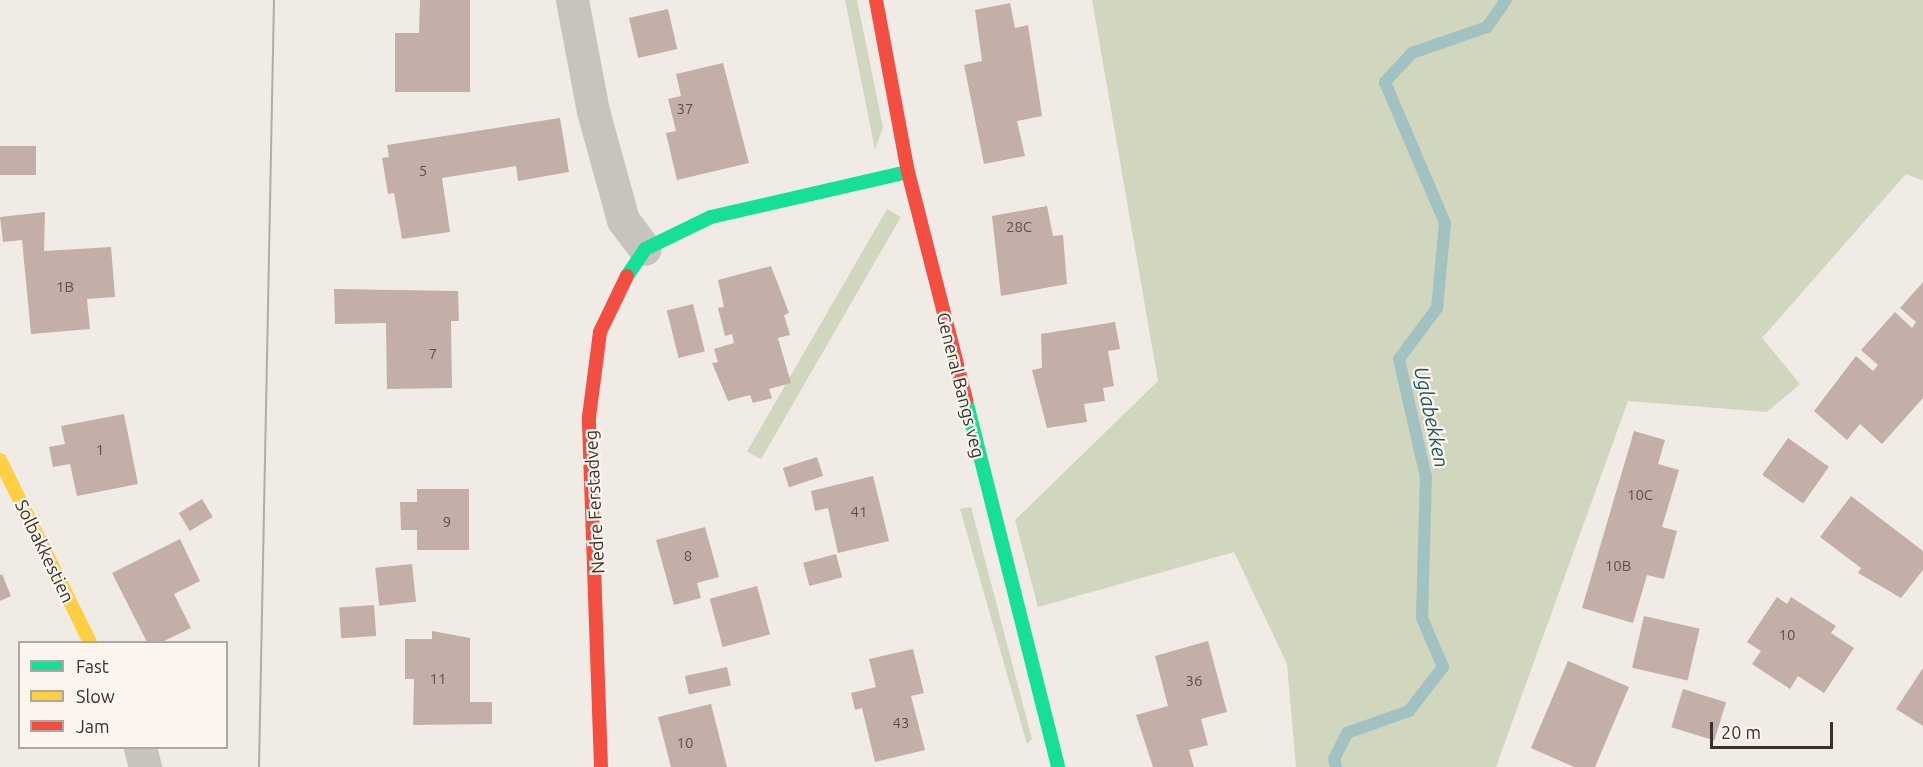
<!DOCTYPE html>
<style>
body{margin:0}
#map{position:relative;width:1923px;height:767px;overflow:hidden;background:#f0ebe5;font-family:Ubuntu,sans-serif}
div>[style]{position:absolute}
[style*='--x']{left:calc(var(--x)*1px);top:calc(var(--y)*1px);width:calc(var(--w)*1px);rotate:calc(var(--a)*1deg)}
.green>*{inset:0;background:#d1d6bf;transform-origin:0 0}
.stream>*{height:12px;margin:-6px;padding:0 6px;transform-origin:6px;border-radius:6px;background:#a1c2c1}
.building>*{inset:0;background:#c3afa7;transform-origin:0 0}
.street>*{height:33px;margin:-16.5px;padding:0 16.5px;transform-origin:16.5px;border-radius:16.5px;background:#c9c3be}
.fast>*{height:14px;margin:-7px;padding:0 7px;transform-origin:7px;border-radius:7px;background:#16e098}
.slow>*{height:14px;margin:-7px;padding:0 7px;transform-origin:7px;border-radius:7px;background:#ffcf43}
.jam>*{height:14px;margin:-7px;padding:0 7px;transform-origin:7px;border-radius:7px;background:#f24e42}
.tram>*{height:1.5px;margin:-0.75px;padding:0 0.75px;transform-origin:0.75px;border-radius:0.75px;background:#b1aca8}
span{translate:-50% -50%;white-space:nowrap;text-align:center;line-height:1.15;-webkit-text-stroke:4.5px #fbf5ee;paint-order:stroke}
.number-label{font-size:15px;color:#5d504a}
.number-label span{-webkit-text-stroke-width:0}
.street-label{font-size:18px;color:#3b302b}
.water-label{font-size:20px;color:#1f5a5e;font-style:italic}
.legend{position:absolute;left:18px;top:641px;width:210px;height:108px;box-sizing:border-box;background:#fbf5ee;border:2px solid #aea6a0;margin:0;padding:8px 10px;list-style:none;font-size:18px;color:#3b302b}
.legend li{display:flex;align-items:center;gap:12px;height:30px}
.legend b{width:30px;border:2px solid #aea6a0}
.scale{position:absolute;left:1710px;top:722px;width:123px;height:27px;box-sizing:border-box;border:3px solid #3b302b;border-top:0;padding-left:8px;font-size:18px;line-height:21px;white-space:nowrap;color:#3b302b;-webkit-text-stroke:4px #fbf5ee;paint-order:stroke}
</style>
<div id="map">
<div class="green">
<i style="clip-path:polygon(845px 0,857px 0,883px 127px,875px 150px)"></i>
<i style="clip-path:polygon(1092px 0,1923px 0,1923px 181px,1906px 174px,1762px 338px,1800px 384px,1767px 412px,1628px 401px,1496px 767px,1296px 767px,1287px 664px,1234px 552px,1038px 607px,1015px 520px,1158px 381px)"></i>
<i style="left:887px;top:209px;width:16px;height:280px;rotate:30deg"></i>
<i style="clip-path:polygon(971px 507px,1032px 739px,1027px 744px,960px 509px)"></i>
</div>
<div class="stream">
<i style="--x:1336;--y:767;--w:8;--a:-104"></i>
<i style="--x:1334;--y:759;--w:29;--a:-63"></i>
<i style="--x:1347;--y:733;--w:66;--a:-19.5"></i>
<i style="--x:1409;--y:711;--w:56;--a:-52.3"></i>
<i style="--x:1443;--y:667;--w:53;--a:-113.2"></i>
<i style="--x:1422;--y:618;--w:141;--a:-88.4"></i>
<i style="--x:1426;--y:477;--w:121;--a:-102.9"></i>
<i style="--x:1399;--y:359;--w:64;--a:-53.3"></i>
<i style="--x:1437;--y:308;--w:85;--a:-84.6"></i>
<i style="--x:1445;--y:223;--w:153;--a:-113.1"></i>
<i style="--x:1385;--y:82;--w:40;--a:-47"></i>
<i style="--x:1412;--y:53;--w:79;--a:-19.1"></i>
<i style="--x:1487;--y:27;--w:33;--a:-55"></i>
</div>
<div class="building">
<i style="clip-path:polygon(420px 0,470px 0,470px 92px,395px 92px,395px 33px,419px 33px)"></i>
<i style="clip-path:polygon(1010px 3px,1015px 28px,1028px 25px,1042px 116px,1017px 121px,1025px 156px,984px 164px,964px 65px,982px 61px,975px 10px)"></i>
<i style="left:668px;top:9px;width:41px;height:40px;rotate:77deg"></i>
<i style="clip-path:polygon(723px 63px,749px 163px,677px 180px,666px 133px,676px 131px,668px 99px,681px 96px,676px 74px)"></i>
<i style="clip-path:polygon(560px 118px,569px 172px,518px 181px,516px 166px,442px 178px,450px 232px,402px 239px,394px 193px,388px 194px,382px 158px,389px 157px,387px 145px)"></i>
<i style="left:0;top:146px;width:36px;height:29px"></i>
<i style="clip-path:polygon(1047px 206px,1053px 236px,1063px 235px,1067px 284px,1001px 296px,992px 216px)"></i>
<i style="clip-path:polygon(45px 212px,44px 251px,111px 247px,115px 297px,87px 299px,90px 329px,31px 334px,22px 240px,3px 242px,0 217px)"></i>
<i style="clip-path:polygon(771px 266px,789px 313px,784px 315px,790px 335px,778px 338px,791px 383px,769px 389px,772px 398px,753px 403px,750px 395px,728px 401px,712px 363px,718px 362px,714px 349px,734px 343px,732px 334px,725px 336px,718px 308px,724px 307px,718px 280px)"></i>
<i style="clip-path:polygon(1923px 282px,1923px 398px,1882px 444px,1860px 424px,1847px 440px,1814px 411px,1856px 356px,1873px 371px,1878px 365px,1861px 350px,1895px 312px,1912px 328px,1916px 322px,1900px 308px)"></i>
<i style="clip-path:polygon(334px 289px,458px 291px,459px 321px,451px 321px,452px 388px,387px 389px,386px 323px,335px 324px)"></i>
<i style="left:693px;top:304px;width:49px;height:27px;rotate:76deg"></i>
<i style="clip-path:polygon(1115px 322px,1120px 349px,1108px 351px,1114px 386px,1103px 388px,1105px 401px,1084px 404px,1087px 422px,1047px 428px,1032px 370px,1042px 368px,1041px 334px)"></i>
<i style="clip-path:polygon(124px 414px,138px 484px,77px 496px,70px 464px,53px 467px,49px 447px,65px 444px,61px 426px)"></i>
<i style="clip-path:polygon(1634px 431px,1665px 440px,1658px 464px,1679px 470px,1662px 527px,1677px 531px,1664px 579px,1647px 575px,1633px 623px,1582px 608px)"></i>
<i style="left:1788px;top:438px;width:50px;height:45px;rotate:35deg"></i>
<i style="left:817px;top:457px;width:20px;height:36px;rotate:72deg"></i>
<i style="clip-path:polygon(873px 476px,889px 541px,838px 553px,828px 508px,815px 511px,811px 491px)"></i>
<i style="clip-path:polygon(417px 489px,469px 489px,469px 550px,417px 550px,417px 530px,401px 530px,400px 502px,417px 502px)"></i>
<i style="clip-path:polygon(1851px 496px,1923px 551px,1923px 570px,1901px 598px,1858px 573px,1861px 568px,1820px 537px)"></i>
<i style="left:202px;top:499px;width:21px;height:27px;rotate:59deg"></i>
<i style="clip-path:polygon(705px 527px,719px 577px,697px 583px,701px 598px,674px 605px,656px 540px)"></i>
<i style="clip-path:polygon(180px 539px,200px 581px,174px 594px,191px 628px,162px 642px,147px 642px,112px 573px)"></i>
<i style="left:836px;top:554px;width:24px;height:34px;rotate:75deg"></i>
<i style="left:412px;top:564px;width:38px;height:37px;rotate:84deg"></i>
<i style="clip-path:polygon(2px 574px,11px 596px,0 601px,0 575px)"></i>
<i style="left:757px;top:586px;width:50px;height:49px;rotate:75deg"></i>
<i style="clip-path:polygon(1777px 597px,1787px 604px,1791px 597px,1836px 626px,1831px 633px,1854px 648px,1824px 693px,1798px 676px,1790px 689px,1752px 664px,1761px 651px,1747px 642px)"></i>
<i style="left:374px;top:605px;width:31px;height:35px;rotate:86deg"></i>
<i style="left:1644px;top:616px;width:57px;height:53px;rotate:13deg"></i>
<i style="clip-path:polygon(432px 631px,470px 638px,470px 702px,492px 702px,492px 724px,413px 725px,414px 679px,405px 679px,405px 639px,432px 639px)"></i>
<i style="clip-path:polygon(1208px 641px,1227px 712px,1201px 719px,1208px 745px,1189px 750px,1194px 767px,1153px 767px,1136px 715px,1168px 706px,1155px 656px)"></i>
<i style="clip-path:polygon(913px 649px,924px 693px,911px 696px,925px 750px,875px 762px,862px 708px,855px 710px,851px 693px,876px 687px,869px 659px)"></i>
<i style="clip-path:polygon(1568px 661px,1629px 687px,1595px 767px,1574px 767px,1531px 748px)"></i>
<i style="left:727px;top:667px;width:19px;height:43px;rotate:78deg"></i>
<i style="clip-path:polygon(1923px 668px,1923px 726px,1896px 709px)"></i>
<i style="left:1683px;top:689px;width:45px;height:40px;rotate:17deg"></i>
<i style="clip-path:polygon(711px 704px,727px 767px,671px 767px,658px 717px)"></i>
</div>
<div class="street">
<i style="--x:572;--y:0;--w:113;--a:79.3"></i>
<i style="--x:593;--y:111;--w:113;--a:74.6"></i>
<i style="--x:623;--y:220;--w:36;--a:53"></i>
<i style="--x:140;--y:748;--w:20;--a:75"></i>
</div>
<div class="fast">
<i style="--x:627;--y:276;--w:32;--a:-56"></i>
<i style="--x:645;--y:249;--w:73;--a:-25.9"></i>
<i style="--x:711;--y:217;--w:202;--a:-12.9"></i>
<i style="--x:966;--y:400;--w:378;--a:75.9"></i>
</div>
<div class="slow">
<i style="--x:0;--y:460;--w:203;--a:63.7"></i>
</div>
<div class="jam">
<i style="--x:876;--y:0;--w:175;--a:79.5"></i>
<i style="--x:908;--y:172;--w:235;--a:75.7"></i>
<i style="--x:601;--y:767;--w:350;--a:-92"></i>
<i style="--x:589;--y:417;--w:86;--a:-82.6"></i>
<i style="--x:600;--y:332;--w:62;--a:-64.3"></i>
</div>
<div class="tram">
<i style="--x:259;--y:767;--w:767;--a:-88.88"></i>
</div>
<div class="number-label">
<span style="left:685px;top:109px">37</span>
<span style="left:423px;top:171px">5</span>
<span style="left:1019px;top:227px">28C</span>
<span style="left:65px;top:287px">1B</span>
<span style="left:433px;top:354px">7</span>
<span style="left:100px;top:450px">1</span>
<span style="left:1640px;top:495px">10C</span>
<span style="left:859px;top:512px">41</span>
<span style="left:447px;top:522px">9</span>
<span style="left:688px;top:556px">8</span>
<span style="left:1618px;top:566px">10B</span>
<span style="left:1787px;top:635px">10</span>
<span style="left:438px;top:679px">11</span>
<span style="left:1194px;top:681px">36</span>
<span style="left:901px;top:723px">43</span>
<span style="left:685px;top:743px">10</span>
</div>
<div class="street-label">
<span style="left:961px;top:385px;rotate:76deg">General Bangs veg</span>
<span style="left:594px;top:502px;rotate:-93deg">Nedre Ferstadveg</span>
<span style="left:45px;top:551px;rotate:64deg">Solbakkestien</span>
</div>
<div class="water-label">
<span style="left:1432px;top:417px;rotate:78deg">Uglabekken</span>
</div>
<ul class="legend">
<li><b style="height:8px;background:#16e098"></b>Fast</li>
<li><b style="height:8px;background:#ffcf43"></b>Slow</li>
<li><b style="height:8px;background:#f24e42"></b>Jam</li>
</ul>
<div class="scale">20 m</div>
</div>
